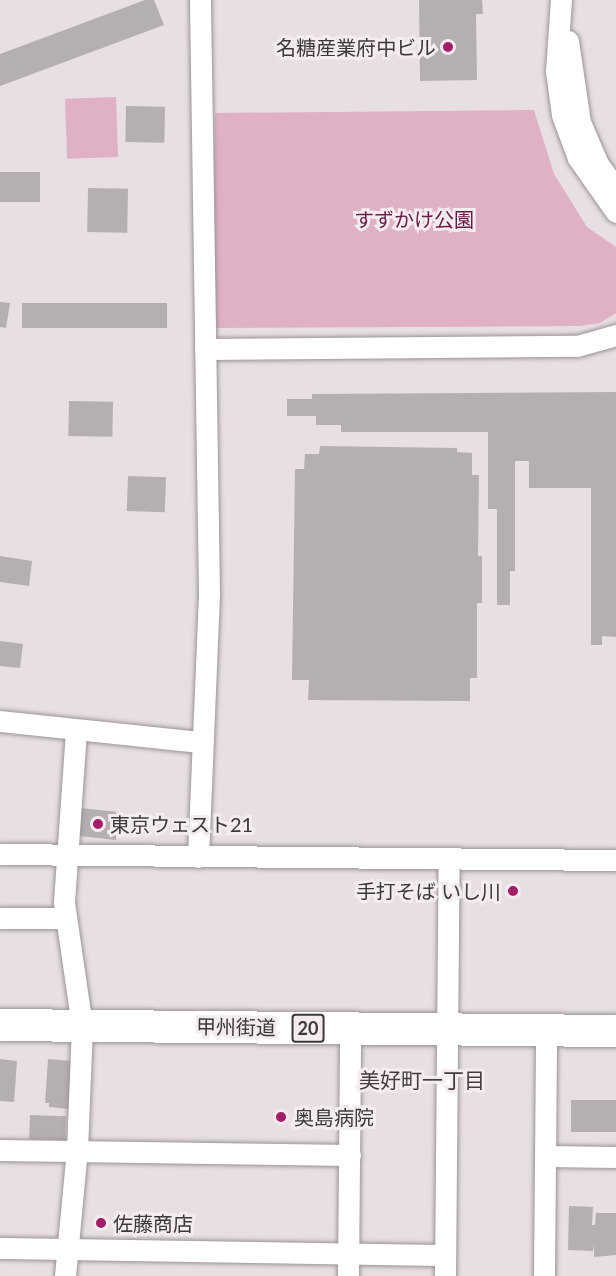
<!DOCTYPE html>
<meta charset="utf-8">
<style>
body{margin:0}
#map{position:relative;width:616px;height:1276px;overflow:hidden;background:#e7dfe2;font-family:Lato,"Noto Sans JP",sans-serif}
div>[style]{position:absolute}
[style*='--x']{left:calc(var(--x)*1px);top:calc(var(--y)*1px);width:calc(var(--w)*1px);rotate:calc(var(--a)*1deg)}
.green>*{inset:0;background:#e0b0c4;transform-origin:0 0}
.building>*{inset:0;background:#b6afb2;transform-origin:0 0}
.roads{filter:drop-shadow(0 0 2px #9b9497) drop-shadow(0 0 2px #9b9497)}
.minor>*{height:21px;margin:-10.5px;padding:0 10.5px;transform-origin:10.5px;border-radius:10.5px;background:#fff}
.highway>*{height:32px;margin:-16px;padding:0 16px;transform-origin:16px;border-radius:16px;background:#fff}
.dots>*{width:16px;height:16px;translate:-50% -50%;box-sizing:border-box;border:3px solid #f4ecef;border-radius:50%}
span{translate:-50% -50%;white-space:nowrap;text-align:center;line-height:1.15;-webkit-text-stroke:6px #f4ecef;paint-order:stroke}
.shield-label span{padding:2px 4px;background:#f4ecef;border:2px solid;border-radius:4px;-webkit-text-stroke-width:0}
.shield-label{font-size:18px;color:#3c393a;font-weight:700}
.poi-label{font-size:20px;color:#3c393a}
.right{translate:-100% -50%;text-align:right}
.left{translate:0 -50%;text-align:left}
.park-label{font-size:20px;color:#6f1947}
.street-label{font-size:20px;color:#3c393a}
.neighbourhood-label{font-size:21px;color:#433d3f}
</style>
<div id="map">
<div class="green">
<i style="left:116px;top:97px;width:60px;height:51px;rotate:88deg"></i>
<i style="clip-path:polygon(534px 110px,554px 174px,587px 227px,616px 247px,616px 313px,600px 323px,580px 326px,212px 328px,215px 113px)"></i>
</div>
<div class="building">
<i style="clip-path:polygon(145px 0,154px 0,164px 25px,0 86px,0 54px)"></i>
<i style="clip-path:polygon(419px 0,482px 0,483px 14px,476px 14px,477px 80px,420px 81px)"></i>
<i style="left:126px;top:106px;width:39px;height:36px;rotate:1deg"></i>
<i style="left:0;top:172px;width:40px;height:30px"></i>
<i style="left:88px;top:188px;width:40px;height:44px;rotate:1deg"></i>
<i style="clip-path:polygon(0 302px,10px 303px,6px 328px,0 327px)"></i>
<i style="left:167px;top:303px;width:25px;height:145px;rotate:90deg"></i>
<i style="clip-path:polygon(616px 392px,616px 637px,602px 636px,602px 645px,591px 645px,591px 488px,529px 488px,529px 461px,515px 461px,515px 571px,510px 571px,510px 605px,497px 605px,497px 509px,488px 509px,488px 432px,341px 432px,341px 425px,316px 425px,316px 416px,287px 416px,287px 399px,312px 399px,312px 394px)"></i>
<i style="left:69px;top:401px;width:44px;height:35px;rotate:1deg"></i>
<i style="clip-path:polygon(320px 446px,457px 448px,457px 452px,472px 453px,472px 475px,479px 475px,478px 556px,482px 556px,482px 603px,477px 603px,477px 678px,470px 678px,470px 701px,308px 700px,309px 680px,292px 680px,295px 469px,304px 469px,305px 454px,319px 454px)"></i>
<i style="left:128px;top:476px;width:38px;height:35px;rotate:2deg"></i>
<i style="clip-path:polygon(0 556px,32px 561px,29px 586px,0 582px)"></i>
<i style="clip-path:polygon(0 641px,23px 644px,20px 668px,0 666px)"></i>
<i style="left:80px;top:808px;width:39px;height:28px;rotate:6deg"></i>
<i style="clip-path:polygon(0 1059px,17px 1061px,14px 1102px,0 1101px)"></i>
<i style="clip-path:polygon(48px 1059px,73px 1061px,69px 1109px,49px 1107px,49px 1103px,45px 1103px)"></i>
<i style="left:571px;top:1100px;width:45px;height:32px"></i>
<i style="left:30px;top:1115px;width:36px;height:24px;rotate:2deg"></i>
<i style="clip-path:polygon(569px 1206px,593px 1207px,592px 1225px,595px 1225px,596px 1213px,616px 1213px,616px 1255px,594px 1257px,594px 1244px,593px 1251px,568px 1250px)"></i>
</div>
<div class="roads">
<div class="minor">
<i style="--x:561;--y:0;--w:71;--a:94"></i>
<i style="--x:556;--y:71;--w:44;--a:82.2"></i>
<i style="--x:562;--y:115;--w:46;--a:69.6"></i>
<i style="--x:578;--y:158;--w:66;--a:54.9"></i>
<i style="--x:568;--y:41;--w:82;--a:81.6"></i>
<i style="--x:580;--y:122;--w:46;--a:66.8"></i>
<i style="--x:598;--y:164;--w:31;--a:54"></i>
<i style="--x:205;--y:349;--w:372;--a:-0.5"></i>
<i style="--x:577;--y:346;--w:41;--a:-15.8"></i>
<i style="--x:0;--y:721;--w:202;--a:6"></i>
<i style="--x:0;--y:854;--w:616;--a:0.56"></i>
<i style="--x:198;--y:857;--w:263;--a:-87.6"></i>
<i style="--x:209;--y:594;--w:594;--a:-90.87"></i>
<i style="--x:0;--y:918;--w:66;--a:0"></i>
<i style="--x:0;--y:1150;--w:350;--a:0.8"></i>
<i style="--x:545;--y:1156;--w:71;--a:0.8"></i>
<i style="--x:0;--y:1248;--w:445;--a:0.9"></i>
<i style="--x:65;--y:1276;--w:127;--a:-84.6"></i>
<i style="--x:77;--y:1150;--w:124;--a:-87.7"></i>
<i style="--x:82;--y:1026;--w:125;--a:-98.3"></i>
<i style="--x:64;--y:902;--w:171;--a:-86"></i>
<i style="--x:348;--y:1276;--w:248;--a:-89.5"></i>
<i style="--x:445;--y:1276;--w:418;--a:-89.5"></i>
<i style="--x:544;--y:1276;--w:246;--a:-89.5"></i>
</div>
<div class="highway">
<i style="--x:0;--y:1025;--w:616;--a:0.56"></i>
</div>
</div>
<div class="dots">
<i style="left:448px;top:47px;background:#a31d68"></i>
<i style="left:98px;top:824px;background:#a31d68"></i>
<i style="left:513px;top:891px;background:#a31d68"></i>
<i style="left:281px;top:1117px;background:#a31d68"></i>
<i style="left:101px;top:1223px;background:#a31d68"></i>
</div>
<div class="shield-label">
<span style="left:308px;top:1028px">20</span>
</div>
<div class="poi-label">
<span class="right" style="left:436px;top:47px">名糖産業府中ビル</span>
<span class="left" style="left:110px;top:824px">東京ウェスト21</span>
<span class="right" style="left:501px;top:891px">手打そば いし川</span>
<span class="left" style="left:294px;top:1117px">奥島病院</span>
<span class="left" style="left:113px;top:1223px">佐藤商店</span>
</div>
<div class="park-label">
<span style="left:414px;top:219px">すずかけ公園</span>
</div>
<div class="street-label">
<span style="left:236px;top:1027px;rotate:1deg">甲州街道</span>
</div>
<div class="neighbourhood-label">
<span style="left:422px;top:1080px">美好町一丁目</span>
</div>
</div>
